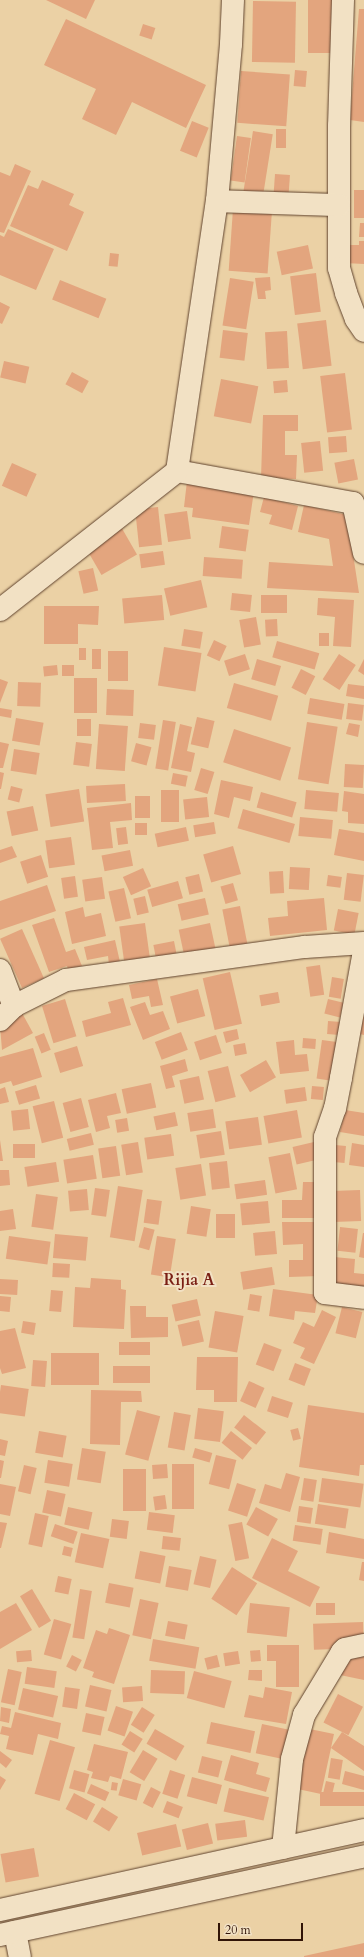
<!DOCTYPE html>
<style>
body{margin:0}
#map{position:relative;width:364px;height:1957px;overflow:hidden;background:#ebd1a5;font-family:Cardo,serif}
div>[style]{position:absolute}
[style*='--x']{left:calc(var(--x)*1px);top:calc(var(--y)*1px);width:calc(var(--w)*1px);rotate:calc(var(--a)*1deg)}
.building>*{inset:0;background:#e3a57e;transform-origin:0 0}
.roads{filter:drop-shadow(0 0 1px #60432e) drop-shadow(0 0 1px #60432e)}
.minor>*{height:22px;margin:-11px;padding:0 11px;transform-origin:11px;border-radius:11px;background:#f2e1c4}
.secondary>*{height:22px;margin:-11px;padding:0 11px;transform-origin:11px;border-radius:11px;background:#f2e1c4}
span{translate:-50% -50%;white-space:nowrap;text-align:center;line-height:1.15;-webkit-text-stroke:4px #f2e1c4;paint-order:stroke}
.neighbourhood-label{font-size:16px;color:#7a1f14;font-weight:700}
.scale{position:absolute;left:218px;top:1923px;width:85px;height:18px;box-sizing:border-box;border:2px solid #311407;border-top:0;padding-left:5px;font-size:12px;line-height:14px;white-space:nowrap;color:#311407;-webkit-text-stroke:3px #f2e1c4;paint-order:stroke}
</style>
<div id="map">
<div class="building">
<i style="clip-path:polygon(46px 0,95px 0,86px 19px)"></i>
<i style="left:308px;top:0;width:29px;height:53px"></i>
<i style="left:253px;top:1px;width:43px;height:61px;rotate:1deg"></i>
<i style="clip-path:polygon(359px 9px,364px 9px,364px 122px,350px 120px)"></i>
<i style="clip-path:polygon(66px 19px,206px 85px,186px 128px,132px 102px,116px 135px,82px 119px,96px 89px,44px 65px)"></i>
<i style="left:143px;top:24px;width:13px;height:12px;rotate:18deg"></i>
<i style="left:295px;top:70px;width:12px;height:16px;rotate:5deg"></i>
<i style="left:241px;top:71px;width:49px;height:52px;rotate:4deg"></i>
<i style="left:192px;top:121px;width:18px;height:32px;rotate:22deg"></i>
<i style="left:276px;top:129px;width:10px;height:19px"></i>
<i style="left:253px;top:131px;width:20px;height:68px;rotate:9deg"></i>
<i style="left:237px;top:136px;width:14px;height:45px;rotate:8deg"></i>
<i style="clip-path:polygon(15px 164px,31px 171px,4px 233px,0 232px,0 172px,10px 176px)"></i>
<i style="left:275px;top:174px;width:15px;height:21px;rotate:4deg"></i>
<i style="clip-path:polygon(42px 180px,74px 194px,69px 205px,84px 212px,67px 251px,10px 226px,28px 185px,38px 189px)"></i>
<i style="left:354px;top:190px;width:10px;height:28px"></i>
<i style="left:233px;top:209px;width:39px;height:62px;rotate:4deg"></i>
<i style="clip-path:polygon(360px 223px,364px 223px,364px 237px,359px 237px)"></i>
<i style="clip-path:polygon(8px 229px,54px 249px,36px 290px,0 275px,0 235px,4px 237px)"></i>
<i style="clip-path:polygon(359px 241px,364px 241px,364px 264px,345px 263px,346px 245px,359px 245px)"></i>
<i style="left:308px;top:245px;width:24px;height:32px;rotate:78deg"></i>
<i style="left:110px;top:253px;width:9px;height:13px;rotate:6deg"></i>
<i style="left:316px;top:273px;width:39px;height:26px;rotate:83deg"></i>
<i style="clip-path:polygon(270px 277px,271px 290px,265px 291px,266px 299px,258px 299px,255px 278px)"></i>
<i style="left:230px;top:278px;width:24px;height:48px;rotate:9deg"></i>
<i style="left:60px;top:280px;width:50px;height:21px;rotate:22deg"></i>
<i style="clip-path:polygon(0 302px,10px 307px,2px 324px,0 323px)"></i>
<i style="left:326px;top:320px;width:46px;height:29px;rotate:83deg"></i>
<i style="left:223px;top:330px;width:25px;height:28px;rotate:7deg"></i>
<i style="left:287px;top:331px;width:37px;height:22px;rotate:87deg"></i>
<i style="left:4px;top:361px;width:26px;height:17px;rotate:13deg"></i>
<i style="left:72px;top:372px;width:19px;height:14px;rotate:28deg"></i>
<i style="left:345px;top:373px;width:57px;height:25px;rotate:83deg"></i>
<i style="left:221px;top:379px;width:38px;height:38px;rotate:11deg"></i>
<i style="left:287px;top:380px;width:12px;height:14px;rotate:85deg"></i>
<i style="clip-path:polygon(263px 415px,298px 415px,298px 431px,285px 431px,285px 455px,297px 455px,296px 479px,261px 478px)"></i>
<i style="left:346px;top:436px;width:16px;height:18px;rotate:86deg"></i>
<i style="left:320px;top:441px;width:30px;height:19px;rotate:84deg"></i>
<i style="left:354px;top:459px;width:21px;height:20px;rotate:79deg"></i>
<i style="left:12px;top:463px;width:27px;height:25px;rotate:24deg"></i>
<i style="clip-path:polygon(187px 481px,254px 491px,249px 525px,192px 517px,193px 508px,184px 507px)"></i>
<i style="clip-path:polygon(264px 497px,298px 506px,292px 530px,269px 524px,272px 515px,260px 512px)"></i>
<i style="clip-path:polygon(304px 505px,347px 515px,359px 593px,267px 588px,269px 562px,333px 566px,329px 539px,298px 532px)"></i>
<i style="left:158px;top:507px;width:38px;height:23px;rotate:84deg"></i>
<i style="left:187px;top:511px;width:28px;height:23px;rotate:82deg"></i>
<i style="left:120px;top:525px;width:34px;height:41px;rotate:60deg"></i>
<i style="left:222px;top:526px;width:27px;height:22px;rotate:8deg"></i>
<i style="left:163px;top:551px;width:14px;height:24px;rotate:82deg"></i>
<i style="left:204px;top:557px;width:39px;height:19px;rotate:4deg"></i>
<i style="left:93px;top:568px;width:23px;height:15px;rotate:77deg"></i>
<i style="left:201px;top:580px;width:28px;height:38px;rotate:77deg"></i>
<i style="left:232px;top:593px;width:20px;height:17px;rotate:6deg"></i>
<i style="left:162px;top:595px;width:25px;height:40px;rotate:85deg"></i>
<i style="left:287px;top:595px;width:18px;height:26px;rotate:90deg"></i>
<i style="clip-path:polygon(318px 598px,354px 600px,351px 647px,333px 646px,335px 617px,317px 615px)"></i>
<i style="clip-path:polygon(44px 606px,99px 606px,98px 625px,78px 624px,78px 644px,44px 644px)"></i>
<i style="left:256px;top:617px;width:28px;height:17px;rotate:80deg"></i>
<i style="left:277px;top:619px;width:17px;height:12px;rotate:87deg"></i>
<i style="left:184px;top:629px;width:19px;height:17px;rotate:9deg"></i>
<i style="left:319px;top:633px;width:10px;height:13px"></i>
<i style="left:214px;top:640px;width:14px;height:17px;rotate:25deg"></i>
<i style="left:277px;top:641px;width:44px;height:17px;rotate:16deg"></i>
<i style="left:164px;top:647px;width:38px;height:39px;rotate:9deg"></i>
<i style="left:79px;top:648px;width:7px;height:12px"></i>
<i style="left:92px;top:649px;width:9px;height:20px"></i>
<i style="left:108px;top:651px;width:20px;height:30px"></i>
<i style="left:245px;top:654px;width:16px;height:22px;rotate:72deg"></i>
<i style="left:339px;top:654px;width:20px;height:30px;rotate:33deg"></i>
<i style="left:257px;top:659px;width:25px;height:21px;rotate:16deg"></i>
<i style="clip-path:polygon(364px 659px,364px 675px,358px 671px)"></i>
<i style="left:57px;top:665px;width:10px;height:14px;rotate:84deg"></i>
<i style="left:62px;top:665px;width:12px;height:11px"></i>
<i style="left:301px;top:669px;width:16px;height:21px;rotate:27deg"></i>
<i style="left:74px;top:678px;width:23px;height:35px"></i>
<i style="clip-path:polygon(0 679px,8px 682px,0 703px)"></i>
<i style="left:18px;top:682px;width:23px;height:24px;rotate:2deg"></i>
<i style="left:234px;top:683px;width:46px;height:26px;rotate:16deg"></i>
<i style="clip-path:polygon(348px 684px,364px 686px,364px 699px,346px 696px)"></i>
<i style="left:107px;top:689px;width:27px;height:26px;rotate:2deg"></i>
<i style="left:310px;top:698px;width:35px;height:16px;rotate:10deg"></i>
<i style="left:348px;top:703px;width:16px;height:16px;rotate:7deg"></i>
<i style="clip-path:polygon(0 708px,12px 710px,11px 718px,0 716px)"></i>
<i style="left:197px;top:717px;width:18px;height:28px;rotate:13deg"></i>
<i style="left:16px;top:718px;width:28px;height:23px;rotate:10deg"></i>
<i style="left:77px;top:719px;width:14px;height:17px"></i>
<i style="left:163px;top:720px;width:13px;height:49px;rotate:9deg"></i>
<i style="left:307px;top:722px;width:31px;height:58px;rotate:9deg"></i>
<i style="left:140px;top:723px;width:16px;height:15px;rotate:7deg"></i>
<i style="clip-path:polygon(349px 723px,360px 725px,358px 737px,346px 734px)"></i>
<i style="left:99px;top:724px;width:29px;height:45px;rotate:4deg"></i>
<i style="clip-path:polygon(180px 724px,192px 727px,187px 751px,195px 753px,191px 772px,171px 768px)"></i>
<i style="left:234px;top:729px;width:60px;height:35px;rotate:18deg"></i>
<i style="clip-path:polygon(0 742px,9px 744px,3px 768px,0 768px)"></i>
<i style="left:76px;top:742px;width:16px;height:23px;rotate:7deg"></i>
<i style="left:136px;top:743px;width:16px;height:19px;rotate:15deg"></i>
<i style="left:14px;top:749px;width:26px;height:22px;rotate:9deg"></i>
<i style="left:345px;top:764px;width:19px;height:23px;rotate:3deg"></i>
<i style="left:201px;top:768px;width:14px;height:23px;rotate:17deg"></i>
<i style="clip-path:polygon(0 772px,4px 773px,1px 789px,0 789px)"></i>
<i style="left:173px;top:773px;width:15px;height:11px;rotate:11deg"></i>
<i style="clip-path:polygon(221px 780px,253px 787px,250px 801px,234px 797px,229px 818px,214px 814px)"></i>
<i style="left:125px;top:784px;width:17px;height:39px;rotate:87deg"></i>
<i style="left:11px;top:786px;width:12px;height:14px;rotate:14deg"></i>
<i style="left:79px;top:789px;width:33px;height:34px;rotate:81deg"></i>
<i style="left:161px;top:790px;width:18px;height:32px"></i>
<i style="left:306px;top:790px;width:33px;height:19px;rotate:5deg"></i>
<i style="clip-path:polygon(344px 791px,364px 794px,364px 824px,348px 823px,348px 812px,342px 811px)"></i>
<i style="left:261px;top:792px;width:37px;height:16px;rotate:16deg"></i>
<i style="left:135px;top:796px;width:15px;height:22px"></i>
<i style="left:207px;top:797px;width:20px;height:24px;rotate:84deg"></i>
<i style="clip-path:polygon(131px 803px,132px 820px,110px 822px,113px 848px,92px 850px,87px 808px)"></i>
<i style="left:33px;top:806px;width:25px;height:27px;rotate:78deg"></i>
<i style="left:243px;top:809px;width:54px;height:20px;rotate:16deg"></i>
<i style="left:300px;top:817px;width:33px;height:19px;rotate:5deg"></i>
<i style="left:214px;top:822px;width:12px;height:21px;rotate:81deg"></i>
<i style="left:135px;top:823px;width:12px;height:12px"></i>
<i style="left:126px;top:827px;width:17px;height:10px;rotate:83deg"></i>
<i style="left:186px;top:827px;width:14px;height:32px;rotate:78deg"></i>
<i style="clip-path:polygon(339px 829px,364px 833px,364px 861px,334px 855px)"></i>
<i style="left:71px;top:837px;width:28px;height:26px;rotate:82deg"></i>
<i style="clip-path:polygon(12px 846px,17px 857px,0 863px,0 850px)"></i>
<i style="left:233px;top:846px;width:29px;height:31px;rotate:74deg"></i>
<i style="left:130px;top:850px;width:16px;height:29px;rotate:79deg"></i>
<i style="left:41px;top:855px;width:23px;height:22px;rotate:72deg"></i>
<i style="left:290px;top:867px;width:20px;height:22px;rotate:3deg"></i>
<i style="left:143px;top:868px;width:20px;height:22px;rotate:66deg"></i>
<i style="left:283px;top:871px;width:22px;height:14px;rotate:87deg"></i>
<i style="left:347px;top:873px;width:17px;height:27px;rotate:7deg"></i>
<i style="left:199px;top:874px;width:18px;height:14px;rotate:77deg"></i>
<i style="left:328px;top:875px;width:14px;height:11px;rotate:8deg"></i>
<i style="left:75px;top:876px;width:21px;height:14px;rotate:82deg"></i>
<i style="left:102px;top:877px;width:22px;height:20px;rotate:82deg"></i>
<i style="left:178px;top:881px;width:18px;height:32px;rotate:74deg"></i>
<i style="left:233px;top:883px;width:18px;height:13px;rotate:74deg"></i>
<i style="clip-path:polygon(47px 885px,56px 911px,0 930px,0 901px)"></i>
<i style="left:124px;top:888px;width:31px;height:16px;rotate:77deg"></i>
<i style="left:145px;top:896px;width:17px;height:12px;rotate:77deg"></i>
<i style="left:205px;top:898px;width:17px;height:28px;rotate:77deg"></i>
<i style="clip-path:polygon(324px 898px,327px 930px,270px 936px,268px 918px,288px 916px,287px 901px)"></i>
<i style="left:240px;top:906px;width:43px;height:18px;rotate:79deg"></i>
<i style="clip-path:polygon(83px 907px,85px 917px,101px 913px,106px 936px,72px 944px,65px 912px)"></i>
<i style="left:338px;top:909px;width:21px;height:22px;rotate:11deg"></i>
<i style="clip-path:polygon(54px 918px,66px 952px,75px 949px,82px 966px,68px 970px,67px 966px,49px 972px,32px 925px)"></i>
<i style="left:145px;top:923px;width:36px;height:26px;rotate:82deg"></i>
<i style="left:210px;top:923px;width:29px;height:32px;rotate:78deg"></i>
<i style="left:22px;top:929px;width:54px;height:24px;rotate:66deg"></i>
<i style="clip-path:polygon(115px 940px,120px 962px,109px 965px,108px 956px,87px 960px,84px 947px)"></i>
<i style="left:174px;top:941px;width:15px;height:21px;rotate:79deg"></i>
<i style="left:320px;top:965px;width:30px;height:14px;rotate:82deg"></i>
<i style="left:230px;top:972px;width:53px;height:28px;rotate:77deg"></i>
<i style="left:332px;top:977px;width:12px;height:20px;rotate:9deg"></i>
<i style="clip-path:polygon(157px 979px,163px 1005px,151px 1007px,149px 996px,132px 999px,129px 985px)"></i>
<i style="left:198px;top:989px;width:28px;height:29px;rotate:75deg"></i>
<i style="left:278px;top:992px;width:11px;height:19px;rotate:80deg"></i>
<i style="clip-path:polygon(123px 998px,131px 1025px,86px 1037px,82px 1021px,111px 1013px,108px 1002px)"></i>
<i style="left:65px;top:999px;width:39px;height:24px;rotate:73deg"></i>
<i style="left:328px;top:999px;width:16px;height:15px;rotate:14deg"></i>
<i style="clip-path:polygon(145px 1002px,150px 1015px,163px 1011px,170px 1029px,143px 1040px,130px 1007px)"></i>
<i style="clip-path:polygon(22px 1013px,33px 1033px,2px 1050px,0 1026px)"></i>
<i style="clip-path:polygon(360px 1016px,364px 1017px,364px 1035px,356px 1033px)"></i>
<i style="left:328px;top:1021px;width:13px;height:13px;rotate:4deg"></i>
<i style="clip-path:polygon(237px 1029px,239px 1039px,226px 1043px,223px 1032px)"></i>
<i style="left:181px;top:1032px;width:19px;height:28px;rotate:69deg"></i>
<i style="left:44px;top:1033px;width:18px;height:10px;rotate:68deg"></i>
<i style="left:216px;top:1035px;width:19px;height:23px;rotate:72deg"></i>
<i style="left:303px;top:1038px;width:13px;height:10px;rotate:4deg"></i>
<i style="clip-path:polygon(294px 1040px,295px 1055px,307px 1054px,309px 1071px,280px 1074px,276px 1042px)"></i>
<i style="left:322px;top:1040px;width:15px;height:39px;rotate:8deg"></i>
<i style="left:245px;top:1043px;width:11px;height:12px;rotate:80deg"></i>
<i style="left:77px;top:1046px;width:21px;height:24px;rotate:73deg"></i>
<i style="clip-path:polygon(33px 1048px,42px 1077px,13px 1086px,11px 1081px,0 1084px,0 1057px)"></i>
<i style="clip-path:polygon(185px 1059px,188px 1071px,172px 1076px,175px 1087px,166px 1089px,160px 1066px)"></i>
<i style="left:266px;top:1060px;width:20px;height:30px;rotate:60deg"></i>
<i style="left:228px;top:1066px;width:32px;height:21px;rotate:76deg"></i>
<i style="left:199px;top:1076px;width:24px;height:20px;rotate:78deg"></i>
<i style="left:151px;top:1083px;width:25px;height:30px;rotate:78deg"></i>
<i style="left:36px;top:1085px;width:14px;height:22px;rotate:73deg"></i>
<i style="left:312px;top:1086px;width:12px;height:13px;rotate:5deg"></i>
<i style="clip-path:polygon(5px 1087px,9px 1102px,0 1104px,0 1089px)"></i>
<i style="left:305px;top:1087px;width:14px;height:21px;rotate:82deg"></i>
<i style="clip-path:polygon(116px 1093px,121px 1113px,107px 1116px,110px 1128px,96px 1132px,88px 1100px)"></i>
<i style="left:81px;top:1098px;width:30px;height:19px;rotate:75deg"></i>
<i style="left:54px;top:1101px;width:38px;height:22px;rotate:76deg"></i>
<i style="left:28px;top:1109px;width:20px;height:17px;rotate:84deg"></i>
<i style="left:213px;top:1109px;width:19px;height:26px;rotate:81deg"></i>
<i style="left:297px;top:1110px;width:28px;height:34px;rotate:80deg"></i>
<i style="clip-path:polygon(345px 1110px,364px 1113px,364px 1136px,340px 1132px)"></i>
<i style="left:175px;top:1112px;width:14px;height:22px;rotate:78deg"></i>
<i style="left:258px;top:1117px;width:28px;height:33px;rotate:82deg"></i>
<i style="left:127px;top:1118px;width:13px;height:12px;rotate:81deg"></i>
<i style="left:221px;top:1131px;width:24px;height:25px;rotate:81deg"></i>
<i style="left:91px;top:1133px;width:12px;height:25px;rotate:76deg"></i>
<i style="left:171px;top:1134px;width:22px;height:27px;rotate:82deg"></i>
<i style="clip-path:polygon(0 1140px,3px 1161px,0 1161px)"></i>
<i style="left:138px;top:1142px;width:31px;height:17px;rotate:81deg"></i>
<i style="left:314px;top:1142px;width:18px;height:22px;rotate:77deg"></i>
<i style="clip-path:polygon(352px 1143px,364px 1145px,364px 1167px,349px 1165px)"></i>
<i style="left:13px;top:1144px;width:22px;height:14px"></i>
<i style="left:335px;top:1145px;width:11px;height:17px;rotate:5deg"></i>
<i style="left:116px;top:1146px;width:30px;height:18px;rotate:82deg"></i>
<i style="left:290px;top:1153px;width:37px;height:22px;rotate:79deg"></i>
<i style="left:93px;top:1155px;width:24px;height:30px;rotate:81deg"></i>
<i style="left:227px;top:1161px;width:27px;height:18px;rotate:84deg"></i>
<i style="left:56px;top:1162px;width:20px;height:32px;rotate:81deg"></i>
<i style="left:201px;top:1164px;width:32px;height:26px;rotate:81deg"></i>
<i style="clip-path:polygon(0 1170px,9px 1170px,10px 1185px,0 1186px)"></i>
<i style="left:265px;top:1180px;width:15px;height:31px;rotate:82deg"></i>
<i style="clip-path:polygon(303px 1182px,317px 1182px,317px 1218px,282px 1218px,282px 1200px,302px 1200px)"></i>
<i style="left:118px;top:1186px;width:25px;height:52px;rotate:9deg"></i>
<i style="left:95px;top:1188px;width:15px;height:27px;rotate:8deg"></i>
<i style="left:87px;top:1189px;width:21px;height:19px;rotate:85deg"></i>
<i style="left:360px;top:1190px;width:31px;height:28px;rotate:88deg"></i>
<i style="left:36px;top:1194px;width:22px;height:33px;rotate:8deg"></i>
<i style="left:147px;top:1199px;width:15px;height:24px;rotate:8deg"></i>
<i style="left:268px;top:1201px;width:22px;height:28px;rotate:85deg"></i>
<i style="left:191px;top:1206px;width:20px;height:28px;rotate:9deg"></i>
<i style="clip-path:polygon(13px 1209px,16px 1229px,0 1231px,0 1211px)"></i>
<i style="left:216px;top:1214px;width:19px;height:24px"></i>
<i style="clip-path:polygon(282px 1222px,318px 1222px,319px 1276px,289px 1277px,289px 1260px,303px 1260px,303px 1244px,283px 1245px)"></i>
<i style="left:144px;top:1227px;width:11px;height:21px;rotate:15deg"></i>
<i style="left:340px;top:1227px;width:18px;height:24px;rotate:6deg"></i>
<i style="left:275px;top:1231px;width:23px;height:22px;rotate:85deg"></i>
<i style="clip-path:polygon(363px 1233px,364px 1233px,364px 1258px,359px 1257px)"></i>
<i style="left:55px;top:1234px;width:33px;height:24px;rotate:5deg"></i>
<i style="left:9px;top:1236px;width:42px;height:23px;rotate:8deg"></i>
<i style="left:157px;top:1236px;width:19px;height:39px;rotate:9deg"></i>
<i style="clip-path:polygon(334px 1257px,355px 1259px,354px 1273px,364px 1274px,364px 1293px,331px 1289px)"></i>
<i style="left:53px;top:1263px;width:17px;height:14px;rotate:3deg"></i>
<i style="left:272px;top:1267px;width:18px;height:32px;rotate:81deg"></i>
<i style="clip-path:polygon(91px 1278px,121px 1280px,121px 1289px,126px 1290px,124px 1329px,73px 1327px,75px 1287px,90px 1288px)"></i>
<i style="left:0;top:1279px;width:18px;height:15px;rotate:3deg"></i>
<i style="clip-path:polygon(273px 1289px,318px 1295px,315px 1313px,295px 1311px,294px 1320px,269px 1316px)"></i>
<i style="left:51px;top:1290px;width:12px;height:21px;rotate:5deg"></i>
<i style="left:250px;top:1294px;width:12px;height:16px;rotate:9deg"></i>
<i style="left:0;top:1296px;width:11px;height:15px;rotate:5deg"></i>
<i style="left:197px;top:1299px;width:17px;height:26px;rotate:77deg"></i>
<i style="clip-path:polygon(130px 1306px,146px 1306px,146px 1317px,168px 1317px,168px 1337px,131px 1338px)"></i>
<i style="left:342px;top:1307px;width:21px;height:27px;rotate:14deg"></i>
<i style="clip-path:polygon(322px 1310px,336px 1317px,314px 1364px,300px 1358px,305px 1348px,293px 1343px,303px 1322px,314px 1327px)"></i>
<i style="left:215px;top:1311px;width:29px;height:37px;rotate:10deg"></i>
<i style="left:199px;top:1320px;width:22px;height:22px;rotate:77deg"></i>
<i style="left:23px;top:1321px;width:13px;height:12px;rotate:9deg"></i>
<i style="clip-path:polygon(15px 1328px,26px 1368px,2px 1374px,0 1368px,0 1331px)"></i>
<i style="left:150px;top:1342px;width:13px;height:31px;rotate:90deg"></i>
<i style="left:264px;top:1343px;width:19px;height:23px;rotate:21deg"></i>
<i style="left:99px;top:1353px;width:32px;height:48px;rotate:90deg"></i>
<i style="clip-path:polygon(197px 1357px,238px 1357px,237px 1402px,214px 1402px,214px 1390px,196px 1390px)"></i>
<i style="left:33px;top:1360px;width:14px;height:26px;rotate:4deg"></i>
<i style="left:295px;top:1363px;width:17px;height:18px;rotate:21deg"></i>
<i style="left:113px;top:1366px;width:37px;height:17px"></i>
<i style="left:249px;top:1381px;width:17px;height:22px;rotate:24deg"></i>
<i style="left:1px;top:1385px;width:28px;height:28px;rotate:8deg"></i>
<i style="clip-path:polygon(91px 1390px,141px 1391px,142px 1402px,121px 1402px,120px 1445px,90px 1444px)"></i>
<i style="left:272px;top:1396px;width:22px;height:16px;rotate:18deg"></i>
<i style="clip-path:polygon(308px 1405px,364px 1413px,364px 1465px,360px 1465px,359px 1476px,299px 1467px)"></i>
<i style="left:198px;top:1408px;width:26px;height:31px;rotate:7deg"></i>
<i style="left:137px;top:1410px;width:24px;height:46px;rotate:15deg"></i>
<i style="left:174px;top:1412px;width:17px;height:36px;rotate:10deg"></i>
<i style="left:244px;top:1415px;width:28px;height:16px;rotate:38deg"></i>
<i style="left:298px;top:1428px;width:11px;height:8px;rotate:75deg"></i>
<i style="left:39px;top:1431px;width:28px;height:22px;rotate:10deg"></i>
<i style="left:231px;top:1431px;width:27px;height:15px;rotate:39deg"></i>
<i style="clip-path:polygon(0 1439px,8px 1441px,5px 1456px,0 1455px)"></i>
<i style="left:82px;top:1448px;width:24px;height:32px;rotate:9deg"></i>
<i style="left:195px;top:1448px;width:18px;height:10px;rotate:16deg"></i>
<i style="left:216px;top:1455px;width:21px;height:30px;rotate:14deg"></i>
<i style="clip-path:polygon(0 1460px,4px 1461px,1px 1478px,0 1478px)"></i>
<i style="left:48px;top:1460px;width:25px;height:23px;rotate:9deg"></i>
<i style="left:167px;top:1464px;width:14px;height:15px;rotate:86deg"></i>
<i style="left:172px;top:1464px;width:22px;height:45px"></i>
<i style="left:24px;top:1465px;width:13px;height:27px;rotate:13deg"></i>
<i style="left:123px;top:1469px;width:23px;height:42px"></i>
<i style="clip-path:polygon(286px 1473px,300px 1477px,290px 1512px,259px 1503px,265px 1484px,281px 1489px)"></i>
<i style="left:304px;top:1478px;width:13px;height:22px;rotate:9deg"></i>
<i style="left:322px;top:1478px;width:42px;height:24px;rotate:8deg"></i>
<i style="left:237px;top:1483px;width:20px;height:29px;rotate:18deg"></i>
<i style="clip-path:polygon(0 1484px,16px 1487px,10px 1516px,0 1514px)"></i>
<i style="left:47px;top:1490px;width:19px;height:23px;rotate:12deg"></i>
<i style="left:165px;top:1495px;width:14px;height:12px;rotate:82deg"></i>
<i style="left:318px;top:1504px;width:31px;height:20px;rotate:9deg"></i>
<i style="left:299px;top:1506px;width:14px;height:16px;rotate:8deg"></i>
<i style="left:68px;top:1507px;width:25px;height:18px;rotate:12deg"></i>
<i style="left:256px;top:1507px;width:25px;height:20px;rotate:29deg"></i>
<i style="left:149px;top:1512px;width:26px;height:18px;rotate:7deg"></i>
<i style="left:35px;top:1513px;width:14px;height:32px;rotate:12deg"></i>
<i style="left:112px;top:1519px;width:17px;height:18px;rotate:7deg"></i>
<i style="clip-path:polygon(0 1522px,7px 1523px,1px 1548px,0 1548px)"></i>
<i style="left:242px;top:1522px;width:37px;height:14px;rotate:79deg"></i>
<i style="left:55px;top:1524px;width:24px;height:13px;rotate:19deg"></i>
<i style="left:295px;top:1525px;width:28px;height:16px;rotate:8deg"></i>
<i style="clip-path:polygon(329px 1532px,364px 1539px,364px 1559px,326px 1553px)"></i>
<i style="left:81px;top:1533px;width:29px;height:30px;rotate:12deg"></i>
<i style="left:163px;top:1536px;width:18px;height:13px;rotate:6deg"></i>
<i style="clip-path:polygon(272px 1538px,298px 1551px,288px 1571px,320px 1587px,310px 1607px,252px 1578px)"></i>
<i style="left:64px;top:1546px;width:9px;height:9px;rotate:13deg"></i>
<i style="left:140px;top:1551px;width:26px;height:28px;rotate:11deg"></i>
<i style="left:200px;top:1556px;width:17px;height:29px;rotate:13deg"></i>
<i style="clip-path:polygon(362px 1562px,364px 1562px,364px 1581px,359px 1580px)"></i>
<i style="left:169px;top:1566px;width:23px;height:21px;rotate:10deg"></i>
<i style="left:232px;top:1567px;width:30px;height:38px;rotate:33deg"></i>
<i style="left:58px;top:1576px;width:14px;height:16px;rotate:12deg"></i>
<i style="left:109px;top:1583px;width:25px;height:20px;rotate:11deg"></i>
<i style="left:32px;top:1589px;width:37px;height:14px;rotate:59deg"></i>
<i style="left:80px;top:1589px;width:12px;height:49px;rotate:9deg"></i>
<i style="left:140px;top:1599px;width:19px;height:37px;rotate:12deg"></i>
<i style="clip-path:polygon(16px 1603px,32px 1630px,0 1649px,0 1612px)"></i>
<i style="left:250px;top:1603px;width:40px;height:30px;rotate:6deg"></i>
<i style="left:335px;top:1603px;width:12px;height:19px;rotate:90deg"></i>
<i style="left:54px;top:1619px;width:18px;height:37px;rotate:16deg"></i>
<i style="left:168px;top:1621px;width:20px;height:15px;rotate:11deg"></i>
<i style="left:363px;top:1622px;width:26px;height:50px;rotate:88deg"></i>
<i style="clip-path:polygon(109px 1628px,130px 1635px,114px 1684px,92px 1677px,94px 1672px,83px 1668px,96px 1630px,107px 1634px)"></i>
<i style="left:153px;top:1639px;width:47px;height:22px;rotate:10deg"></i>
<i style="clip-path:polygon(267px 1645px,299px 1645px,299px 1687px,276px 1687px,276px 1661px,267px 1661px)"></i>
<i style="left:31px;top:1650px;width:11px;height:15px;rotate:85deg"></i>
<i style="left:260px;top:1650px;width:11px;height:10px;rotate:85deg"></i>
<i style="left:238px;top:1651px;width:13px;height:15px;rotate:81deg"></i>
<i style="clip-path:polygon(345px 1651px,364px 1655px,364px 1680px,340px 1675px)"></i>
<i style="left:72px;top:1655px;width:11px;height:13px;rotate:27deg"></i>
<i style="left:217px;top:1655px;width:12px;height:13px;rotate:76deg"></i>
<i style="left:27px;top:1667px;width:30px;height:17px;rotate:8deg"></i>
<i style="left:8px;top:1669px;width:14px;height:34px;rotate:12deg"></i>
<i style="left:151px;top:1670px;width:34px;height:23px;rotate:2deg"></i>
<i style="clip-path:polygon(249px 1670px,262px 1670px,262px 1681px,248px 1680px)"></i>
<i style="left:194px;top:1671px;width:39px;height:28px;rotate:15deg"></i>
<i style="left:90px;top:1685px;width:22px;height:22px;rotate:13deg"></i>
<i style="left:142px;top:1686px;width:15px;height:20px;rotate:86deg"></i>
<i style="left:65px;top:1687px;width:15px;height:20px;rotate:8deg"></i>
<i style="clip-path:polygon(265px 1687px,292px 1692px,286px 1724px,244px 1717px,249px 1695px,263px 1698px)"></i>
<i style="left:23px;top:1688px;width:36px;height:22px;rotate:13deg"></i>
<i style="left:338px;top:1694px;width:28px;height:32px;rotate:27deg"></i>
<i style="left:116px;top:1706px;width:18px;height:26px;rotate:19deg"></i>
<i style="clip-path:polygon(1px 1707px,11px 1709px,9px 1723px,0 1721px)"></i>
<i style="left:142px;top:1707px;width:15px;height:21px;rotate:32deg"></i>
<i style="clip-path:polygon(15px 1712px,61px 1723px,58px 1739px,38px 1734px,33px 1755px,6px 1749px,9px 1736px,0 1734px,2px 1726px,11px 1728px)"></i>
<i style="left:86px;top:1713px;width:19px;height:19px;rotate:12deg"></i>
<i style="left:211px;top:1722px;width:45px;height:22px;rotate:12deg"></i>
<i style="left:262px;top:1724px;width:30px;height:30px;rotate:12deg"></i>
<i style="clip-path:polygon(300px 1727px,334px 1734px,331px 1748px,342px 1732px,364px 1746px,364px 1771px,331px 1748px,321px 1794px,293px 1788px)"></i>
<i style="left:155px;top:1729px;width:34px;height:17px;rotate:30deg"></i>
<i style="left:130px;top:1731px;width:15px;height:16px;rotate:32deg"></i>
<i style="left:50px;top:1740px;width:26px;height:56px;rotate:16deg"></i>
<i style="clip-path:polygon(94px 1744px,128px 1752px,121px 1779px,110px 1776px,108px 1782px,91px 1778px,93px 1772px,87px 1770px)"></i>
<i style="left:143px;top:1750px;width:17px;height:26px;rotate:31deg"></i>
<i style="clip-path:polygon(0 1751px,12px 1760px,6px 1768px,0 1763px)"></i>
<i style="clip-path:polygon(231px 1755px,259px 1763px,256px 1774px,270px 1778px,266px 1792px,224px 1780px)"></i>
<i style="left:202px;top:1756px;width:21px;height:17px;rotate:14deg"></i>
<i style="left:331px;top:1758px;width:12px;height:20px;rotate:9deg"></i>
<i style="left:74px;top:1770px;width:16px;height:19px;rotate:15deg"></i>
<i style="left:170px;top:1770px;width:16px;height:25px;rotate:18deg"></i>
<i style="clip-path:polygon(345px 1771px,364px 1776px,364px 1790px,342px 1784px)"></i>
<i style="clip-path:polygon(0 1776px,6px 1780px,0 1790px)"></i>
<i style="left:192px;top:1777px;width:31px;height:20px;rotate:15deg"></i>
<i style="left:123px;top:1779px;width:19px;height:17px;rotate:16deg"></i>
<i style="left:326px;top:1781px;width:9px;height:15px;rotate:13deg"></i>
<i style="left:112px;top:1782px;width:6px;height:8px;rotate:9deg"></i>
<i style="left:91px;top:1784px;width:20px;height:10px;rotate:24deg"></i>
<i style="left:151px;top:1787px;width:11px;height:18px;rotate:27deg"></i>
<i style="left:229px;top:1788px;width:41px;height:24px;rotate:13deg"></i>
<i style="left:364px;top:1792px;width:14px;height:44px;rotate:90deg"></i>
<i style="left:74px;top:1793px;width:24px;height:18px;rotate:28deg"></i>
<i style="left:167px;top:1801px;width:17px;height:12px;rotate:21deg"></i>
<i style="left:102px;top:1807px;width:19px;height:17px;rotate:32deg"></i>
<i style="left:245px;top:1820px;width:17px;height:30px;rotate:83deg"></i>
<i style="left:208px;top:1823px;width:21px;height:27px;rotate:76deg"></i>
<i style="left:176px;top:1824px;width:23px;height:40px;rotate:77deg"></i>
<i style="left:34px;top:1848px;width:29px;height:34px;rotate:80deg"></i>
<i style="clip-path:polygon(364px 1943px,364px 1957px,304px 1957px,304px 1956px)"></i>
</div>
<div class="roads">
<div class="minor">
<i style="--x:343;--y:0;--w:126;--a:91.8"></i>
<i style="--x:339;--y:126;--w:142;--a:90"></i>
<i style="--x:339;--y:268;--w:26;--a:74"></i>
<i style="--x:346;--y:293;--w:28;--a:69"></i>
<i style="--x:356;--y:319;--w:14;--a:56"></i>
<i style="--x:217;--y:201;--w:122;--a:1.9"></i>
<i style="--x:177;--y:471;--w:179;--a:10.3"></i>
<i style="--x:353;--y:503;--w:51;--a:77.6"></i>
<i style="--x:0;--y:610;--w:225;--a:-38.1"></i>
<i style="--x:177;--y:471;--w:273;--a:-81.6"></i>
<i style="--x:217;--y:201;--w:158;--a:-84.9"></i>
<i style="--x:231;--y:44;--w:44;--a:-87.4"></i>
<i style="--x:364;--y:951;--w:129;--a:100.3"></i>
<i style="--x:341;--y:1078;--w:31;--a:101"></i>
<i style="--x:335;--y:1108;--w:31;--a:109"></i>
<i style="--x:325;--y:1137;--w:156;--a:90"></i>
<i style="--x:325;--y:1293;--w:39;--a:7"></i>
<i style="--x:0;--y:970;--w:39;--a:69"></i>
<i style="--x:0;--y:1020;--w:20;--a:-45"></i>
<i style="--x:14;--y:1006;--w:58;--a:-26.6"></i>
<i style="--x:66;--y:980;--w:241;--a:-7.9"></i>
<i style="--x:305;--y:947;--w:59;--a:-3.9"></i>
<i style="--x:283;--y:1848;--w:89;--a:-84.2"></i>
<i style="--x:292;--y:1759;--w:46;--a:-74.7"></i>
<i style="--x:304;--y:1715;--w:74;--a:-58.9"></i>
<i style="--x:342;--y:1652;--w:4;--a:-45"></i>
<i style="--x:345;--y:1649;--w:19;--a:-12"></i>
<i style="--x:15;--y:1932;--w:25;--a:79"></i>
</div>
<div class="secondary">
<i style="--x:0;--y:1910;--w:373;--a:-12.4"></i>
<i style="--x:0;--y:1935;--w:372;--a:-12.2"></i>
</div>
</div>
<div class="neighbourhood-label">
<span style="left:189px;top:1280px">Rijia A</span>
</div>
<div class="scale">20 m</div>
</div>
